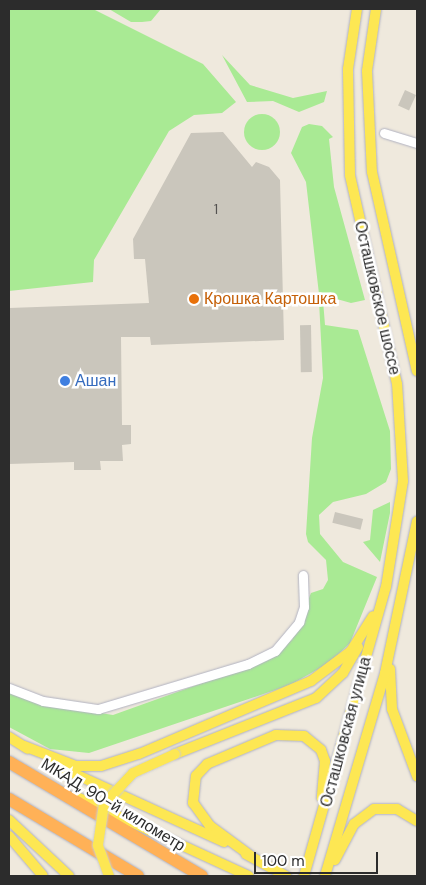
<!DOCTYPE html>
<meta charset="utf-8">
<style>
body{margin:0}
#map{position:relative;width:426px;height:885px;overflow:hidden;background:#efe9dd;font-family:"DM Sans",sans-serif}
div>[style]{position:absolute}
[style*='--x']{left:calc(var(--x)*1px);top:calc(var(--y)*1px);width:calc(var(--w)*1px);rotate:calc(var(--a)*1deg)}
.green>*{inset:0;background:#a9ea94}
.round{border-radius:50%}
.building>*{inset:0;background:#cac6bc;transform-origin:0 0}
.roads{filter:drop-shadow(0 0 1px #b1b2c1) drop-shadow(0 0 1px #b1b2c1)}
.minor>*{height:9px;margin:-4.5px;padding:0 4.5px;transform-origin:4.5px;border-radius:4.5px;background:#fff}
.major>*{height:10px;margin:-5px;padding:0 5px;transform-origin:5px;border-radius:5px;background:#fde753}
.highway>*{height:12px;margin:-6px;padding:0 6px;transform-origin:6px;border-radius:6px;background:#ffb157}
.bridges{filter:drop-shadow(0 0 1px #ccc) drop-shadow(0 0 1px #ccc)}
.major-bridge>*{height:10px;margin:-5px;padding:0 5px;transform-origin:5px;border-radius:5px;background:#fde753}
.dots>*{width:14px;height:14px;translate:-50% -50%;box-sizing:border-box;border:2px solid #fff;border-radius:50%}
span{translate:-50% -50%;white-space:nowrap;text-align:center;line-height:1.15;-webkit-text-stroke:5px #fff;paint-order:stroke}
.number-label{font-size:14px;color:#545250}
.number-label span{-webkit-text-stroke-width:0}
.street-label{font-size:16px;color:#2c2c2c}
.food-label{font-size:16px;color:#c56008}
.left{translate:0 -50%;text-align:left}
.shop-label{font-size:16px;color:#366cbe}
.frame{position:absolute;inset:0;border:10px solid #2c2c2c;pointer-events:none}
.scale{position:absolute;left:254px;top:852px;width:124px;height:22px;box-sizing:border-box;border:2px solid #2c2c2c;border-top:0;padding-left:6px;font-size:15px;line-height:18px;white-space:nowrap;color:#2c2c2c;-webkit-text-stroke:4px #fff;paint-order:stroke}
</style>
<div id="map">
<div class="green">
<i style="clip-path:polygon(9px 9px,93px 9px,203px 64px,236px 102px,222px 113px,194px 115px,169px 131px,94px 260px,93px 282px,9px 291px)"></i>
<i style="clip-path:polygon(109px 9px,161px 9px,151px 21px,142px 22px,131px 22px)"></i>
<i style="clip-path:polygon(222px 55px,250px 85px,293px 98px,327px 91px,324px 102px,299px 112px,273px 101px,247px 102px)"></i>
<i class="round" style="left:244px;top:114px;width:36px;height:36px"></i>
<i style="clip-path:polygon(309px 124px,322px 126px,333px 137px,329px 139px,334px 187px,365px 300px,351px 303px,319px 294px,306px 182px,291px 153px,302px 127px)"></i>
<i style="clip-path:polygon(323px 300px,325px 325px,358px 330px,390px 431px,391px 469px,386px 482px,366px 494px,333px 502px,319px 515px,320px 534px,343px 562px,377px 577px,350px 643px,329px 663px,290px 685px,89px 753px,50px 749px,9px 727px,9px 691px,50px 705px,113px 715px,261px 662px,292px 640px,311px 593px,323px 589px,328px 580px,326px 560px,308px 542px,306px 534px,312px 438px,323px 378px,319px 301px)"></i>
<i style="clip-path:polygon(390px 502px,390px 513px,380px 562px,363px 542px,370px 540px,373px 510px)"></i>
</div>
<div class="building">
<i style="left:405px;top:90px;width:12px;height:17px;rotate:24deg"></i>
<i style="clip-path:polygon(223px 132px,252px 167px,256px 162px,269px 167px,280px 180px,284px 340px,151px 345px,150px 337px,121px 337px,122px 425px,131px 425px,131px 444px,122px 445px,123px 461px,100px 461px,101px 470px,74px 470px,74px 462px,9px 464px,9px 308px,149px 303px,145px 259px,134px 259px,133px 239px,191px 133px)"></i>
<i style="left:311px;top:325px;width:47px;height:11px;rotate:89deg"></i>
<i style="left:335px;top:512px;width:29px;height:11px;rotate:14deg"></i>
</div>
<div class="roads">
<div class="minor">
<i style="--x:384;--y:133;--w:34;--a:17"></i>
<i style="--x:9;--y:688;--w:36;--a:21"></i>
<i style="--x:43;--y:701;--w:56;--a:8.3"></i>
<i style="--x:98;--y:709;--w:157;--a:-16.7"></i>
<i style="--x:248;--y:664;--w:30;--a:-26"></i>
<i style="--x:275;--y:651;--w:38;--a:-50"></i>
<i style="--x:299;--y:622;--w:16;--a:-72"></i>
<i style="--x:304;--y:607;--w:32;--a:-92"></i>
</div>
<div class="major">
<i style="--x:376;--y:9;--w:63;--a:98.3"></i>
<i style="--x:367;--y:71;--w:101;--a:87.2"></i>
<i style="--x:372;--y:172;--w:204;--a:77.3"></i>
<i style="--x:390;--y:669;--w:40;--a:87.1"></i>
<i style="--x:392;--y:709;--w:72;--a:69.5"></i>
<i style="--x:9;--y:737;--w:22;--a:32"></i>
<i style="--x:24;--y:746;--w:56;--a:21"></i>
<i style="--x:76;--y:766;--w:25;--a:0"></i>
<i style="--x:101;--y:766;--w:40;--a:-18"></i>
<i style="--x:139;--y:754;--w:187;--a:-23"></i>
<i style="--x:311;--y:681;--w:50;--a:-36.9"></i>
<i style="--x:351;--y:651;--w:41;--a:-57.8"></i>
<i style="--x:175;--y:754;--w:152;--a:-21.7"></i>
<i style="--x:316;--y:698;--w:37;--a:-43"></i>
<i style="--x:343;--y:673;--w:30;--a:-60"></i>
<i style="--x:53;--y:764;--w:188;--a:24.5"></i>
<i style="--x:77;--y:797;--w:189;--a:24.7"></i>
<i style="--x:9;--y:820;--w:82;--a:43"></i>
<i style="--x:9;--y:836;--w:52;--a:49.6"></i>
<i style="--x:246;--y:854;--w:46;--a:28.8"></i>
<i style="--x:251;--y:856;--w:51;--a:-143.8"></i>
<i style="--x:210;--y:826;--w:29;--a:-126"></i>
<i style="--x:193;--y:803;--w:27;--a:-84"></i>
<i style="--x:196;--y:776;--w:16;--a:-47"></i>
<i style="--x:207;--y:764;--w:75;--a:-22.8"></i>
<i style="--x:276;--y:735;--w:28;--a:2"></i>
<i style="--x:304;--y:736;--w:22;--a:39"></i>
<i style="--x:321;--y:750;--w:12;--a:70"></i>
<i style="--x:325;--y:761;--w:37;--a:95"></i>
<i style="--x:335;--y:860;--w:41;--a:-62.2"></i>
<i style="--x:354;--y:824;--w:25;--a:-37"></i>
<i style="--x:374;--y:809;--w:23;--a:0"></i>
<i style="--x:397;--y:809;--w:23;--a:31"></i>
<i style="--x:304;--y:876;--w:300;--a:-74.2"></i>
<i style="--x:386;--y:587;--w:107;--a:-80.9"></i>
<i style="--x:403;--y:481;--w:97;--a:-93.5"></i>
<i style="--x:397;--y:384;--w:214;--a:-102.7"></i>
<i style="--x:350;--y:175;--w:106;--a:-91.1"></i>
<i style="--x:348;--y:69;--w:61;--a:-81.5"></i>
<i style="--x:325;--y:876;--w:212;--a:-73.5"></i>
<i style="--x:385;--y:673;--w:155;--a:-78.1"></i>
</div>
<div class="highway">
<i style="--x:9;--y:762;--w:224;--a:30.6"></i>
<i style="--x:9;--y:799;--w:150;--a:30.8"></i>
</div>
</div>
<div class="bridges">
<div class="major-bridge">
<i style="--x:109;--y:876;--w:33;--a:-110"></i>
<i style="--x:98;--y:845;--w:41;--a:-81.7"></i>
<i style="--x:104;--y:804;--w:42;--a:-46.9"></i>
<i style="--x:133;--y:773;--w:46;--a:-24.3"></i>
</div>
</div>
<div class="dots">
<i style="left:194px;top:299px;background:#e8710a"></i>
<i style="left:65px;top:381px;background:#3f7fe0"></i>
</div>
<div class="number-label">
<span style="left:216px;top:209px">1</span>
</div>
<div class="street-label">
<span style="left:377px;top:298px;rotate:77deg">Осташковское шоссе</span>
<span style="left:346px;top:732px;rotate:-75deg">Осташковская улица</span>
<span style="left:113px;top:805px;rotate:31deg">МКАД, 90-й километр</span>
</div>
<div class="food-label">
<span class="left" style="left:204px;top:299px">Крошка Картошка</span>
</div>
<div class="shop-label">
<span class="left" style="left:75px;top:381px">Ашан</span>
</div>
<div class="frame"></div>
<div class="scale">100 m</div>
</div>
